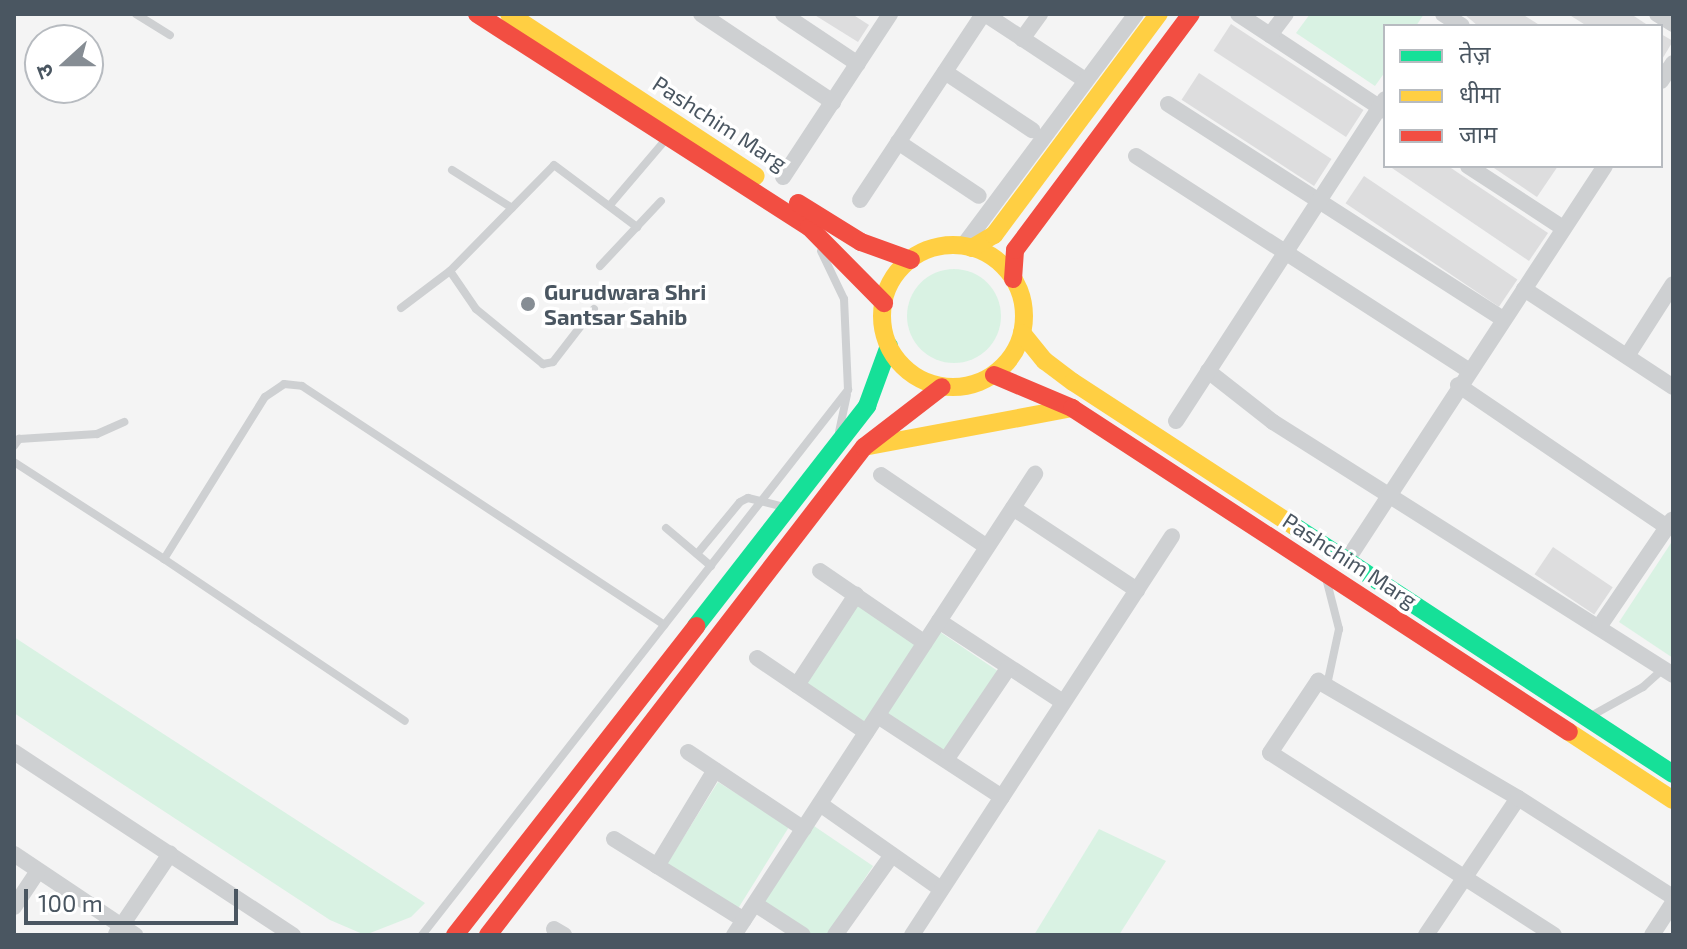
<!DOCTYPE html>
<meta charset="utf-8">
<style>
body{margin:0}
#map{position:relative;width:1687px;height:949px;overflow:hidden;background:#f4f4f4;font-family:"Exo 2","Noto Sans Devanagari",sans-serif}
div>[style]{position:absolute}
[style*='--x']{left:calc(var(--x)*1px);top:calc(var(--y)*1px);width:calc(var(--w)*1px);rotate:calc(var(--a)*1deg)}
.green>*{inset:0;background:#d9f2e3;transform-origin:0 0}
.round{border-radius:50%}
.building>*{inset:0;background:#ddddde;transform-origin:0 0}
.lane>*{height:8px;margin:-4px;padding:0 4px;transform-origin:4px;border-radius:4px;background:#ced0d2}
.street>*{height:16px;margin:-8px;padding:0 8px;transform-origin:8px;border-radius:8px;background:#ced0d2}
.fast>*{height:18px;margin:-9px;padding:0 9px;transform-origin:9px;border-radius:9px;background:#16e098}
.slow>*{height:18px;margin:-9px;padding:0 9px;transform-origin:9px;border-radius:9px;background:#ffcf43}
.slow>.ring{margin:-9px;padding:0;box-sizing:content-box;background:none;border:18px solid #ffcf43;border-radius:50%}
.jam>*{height:18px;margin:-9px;padding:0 9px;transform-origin:9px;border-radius:9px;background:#f24e42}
.dots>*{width:22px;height:22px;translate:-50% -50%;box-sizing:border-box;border:4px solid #fff;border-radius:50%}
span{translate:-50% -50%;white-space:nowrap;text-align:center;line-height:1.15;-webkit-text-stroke:7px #fff;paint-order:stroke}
.street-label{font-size:22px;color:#4a5661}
.poi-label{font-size:22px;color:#4a5661;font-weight:700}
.left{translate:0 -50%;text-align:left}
.frame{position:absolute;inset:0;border:16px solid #4a5661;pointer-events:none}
.legend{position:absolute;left:1383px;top:24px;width:280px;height:144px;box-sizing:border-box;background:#fff;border:2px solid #b7bbc0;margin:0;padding:10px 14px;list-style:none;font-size:24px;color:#4a5661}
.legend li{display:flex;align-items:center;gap:16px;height:40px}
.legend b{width:40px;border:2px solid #b7bbc0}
.north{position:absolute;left:24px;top:24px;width:80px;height:80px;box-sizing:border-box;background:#fff;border:2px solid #b7bbc0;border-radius:50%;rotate:249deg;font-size:22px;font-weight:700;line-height:32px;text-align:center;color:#4a5661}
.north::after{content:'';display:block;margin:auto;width:28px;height:36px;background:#868d94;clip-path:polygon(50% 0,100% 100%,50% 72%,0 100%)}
.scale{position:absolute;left:24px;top:889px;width:214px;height:36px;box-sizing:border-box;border:4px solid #4a5661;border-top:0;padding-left:10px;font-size:24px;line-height:28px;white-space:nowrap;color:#4a5661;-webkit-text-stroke:6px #fff;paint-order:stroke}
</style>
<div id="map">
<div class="green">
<i style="clip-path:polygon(1310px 14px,1424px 14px,1416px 26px,1385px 26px,1385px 72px,1375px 86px,1296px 33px)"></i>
<i class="round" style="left:907px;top:269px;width:94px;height:94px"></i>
<i style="clip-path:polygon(1673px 540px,1673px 658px,1619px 622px)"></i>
<i style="left:856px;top:603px;width:74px;height:95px;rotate:33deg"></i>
<i style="left:940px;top:632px;width:71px;height:97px;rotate:34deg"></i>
<i style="clip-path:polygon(14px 637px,63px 669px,425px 903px,411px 917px,365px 935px,330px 920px,14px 713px)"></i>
<i style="left:718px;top:782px;width:84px;height:96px;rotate:32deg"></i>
<i style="clip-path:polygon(814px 826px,873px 866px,828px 935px,812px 935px,763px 903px)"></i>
<i style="clip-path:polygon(1099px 829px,1166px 861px,1119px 935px,1034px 935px)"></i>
</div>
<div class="building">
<i style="clip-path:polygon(813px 14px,852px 14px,869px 25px,858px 42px)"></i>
<i style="clip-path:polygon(1464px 14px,1522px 14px,1541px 26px,1478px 26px)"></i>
<i style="clip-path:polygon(1568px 14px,1631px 14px,1649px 26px,1587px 26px)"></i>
<i style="left:1231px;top:24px;width:158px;height:32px;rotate:33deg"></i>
<i style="clip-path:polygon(1661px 34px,1673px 41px,1661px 61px)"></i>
<i style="left:1199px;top:73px;width:158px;height:32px;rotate:33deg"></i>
<i style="clip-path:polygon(1389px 166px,1448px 166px,1548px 233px,1529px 261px)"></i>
<i style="clip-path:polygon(1491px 166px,1558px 166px,1537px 197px)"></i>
<i style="left:1364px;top:176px;width:185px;height:33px;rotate:34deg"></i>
<i style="left:1553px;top:547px;width:72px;height:33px;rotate:34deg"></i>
</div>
<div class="lane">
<i style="--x:136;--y:14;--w:40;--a:32"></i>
<i style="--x:452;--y:170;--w:71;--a:32.3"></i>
<i style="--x:610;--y:205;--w:88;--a:-49.6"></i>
<i style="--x:600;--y:266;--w:89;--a:-46.8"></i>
<i style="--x:450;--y:271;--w:46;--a:55.6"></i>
<i style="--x:476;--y:309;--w:87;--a:39.4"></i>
<i style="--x:543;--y:364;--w:10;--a:-11"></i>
<i style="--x:553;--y:362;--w:67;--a:-52.3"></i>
<i style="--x:401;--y:308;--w:61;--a:-37.1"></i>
<i style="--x:450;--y:271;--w:148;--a:-45.5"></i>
<i style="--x:554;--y:165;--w:104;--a:36.8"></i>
<i style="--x:839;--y:432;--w:38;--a:-78"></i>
<i style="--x:14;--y:446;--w:9;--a:-54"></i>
<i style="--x:19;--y:439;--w:78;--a:-3.7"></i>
<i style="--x:97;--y:434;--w:30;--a:-24"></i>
<i style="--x:14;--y:462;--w:179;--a:32.9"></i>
<i style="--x:164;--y:559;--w:191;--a:-58.1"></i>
<i style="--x:265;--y:397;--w:23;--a:-34"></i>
<i style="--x:284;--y:384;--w:18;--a:6"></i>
<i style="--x:302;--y:386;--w:434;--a:33.4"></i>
<i style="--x:666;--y:528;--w:59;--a:40.2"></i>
<i style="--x:697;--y:554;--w:67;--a:-50.4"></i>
<i style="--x:740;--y:502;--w:9;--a:-27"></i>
<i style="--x:748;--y:498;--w:38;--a:14"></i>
<i style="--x:164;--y:559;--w:290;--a:33.9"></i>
<i style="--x:1326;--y:578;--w:53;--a:75.7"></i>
<i style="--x:1339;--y:629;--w:57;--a:102.1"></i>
<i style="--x:1591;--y:716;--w:60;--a:-29.1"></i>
<i style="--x:1643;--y:687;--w:27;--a:-42"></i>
<i style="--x:422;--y:935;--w:692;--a:-51.99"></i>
<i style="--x:848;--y:390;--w:91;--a:-92.5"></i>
<i style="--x:844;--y:299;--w:53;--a:-115.6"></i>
</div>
<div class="street">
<i style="--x:701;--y:14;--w:159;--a:33.7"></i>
<i style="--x:783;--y:14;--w:90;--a:33.7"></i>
<i style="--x:985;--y:14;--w:113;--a:33.4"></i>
<i style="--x:1238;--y:14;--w:176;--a:33.4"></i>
<i style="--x:1443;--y:14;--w:22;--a:32"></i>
<i style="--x:1657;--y:14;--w:19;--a:32"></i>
<i style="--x:1270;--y:35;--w:26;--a:-53"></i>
<i style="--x:1022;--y:39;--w:31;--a:-54"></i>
<i style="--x:945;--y:72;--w:105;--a:33.7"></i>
<i style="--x:1661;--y:81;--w:22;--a:-56"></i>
<i style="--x:1168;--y:104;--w:398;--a:32.7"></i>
<i style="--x:898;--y:142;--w:97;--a:33.7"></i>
<i style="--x:1136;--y:156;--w:396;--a:32.8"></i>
<i style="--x:1468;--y:166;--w:113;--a:33.1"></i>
<i style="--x:783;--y:177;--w:195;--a:-56.7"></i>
<i style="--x:860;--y:200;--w:223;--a:-56.5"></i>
<i style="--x:963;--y:246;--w:289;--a:-53.3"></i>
<i style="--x:1524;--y:289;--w:178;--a:33.3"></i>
<i style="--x:1627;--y:356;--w:85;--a:-57.4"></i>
<i style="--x:1208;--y:371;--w:83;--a:38.1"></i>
<i style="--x:1273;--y:422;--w:473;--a:32.3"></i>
<i style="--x:1458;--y:385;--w:253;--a:34.2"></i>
<i style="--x:1176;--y:421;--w:384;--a:-57"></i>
<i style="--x:881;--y:475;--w:128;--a:34.2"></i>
<i style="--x:1013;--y:508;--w:149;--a:33.5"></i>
<i style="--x:1353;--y:551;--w:460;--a:-56.8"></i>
<i style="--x:820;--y:571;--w:127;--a:34.4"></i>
<i style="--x:939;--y:621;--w:148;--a:33.2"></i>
<i style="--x:1599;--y:627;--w:130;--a:-55.7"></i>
<i style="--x:757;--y:658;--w:132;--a:34.2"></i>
<i style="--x:797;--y:685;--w:108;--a:-56.8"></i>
<i style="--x:878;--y:716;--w:148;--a:33.2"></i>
<i style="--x:14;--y:752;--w:334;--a:33.3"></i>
<i style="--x:688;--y:752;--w:139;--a:33.6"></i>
<i style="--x:946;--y:760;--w:112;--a:-55.9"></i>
<i style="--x:820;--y:804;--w:148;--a:35.1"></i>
<i style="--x:614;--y:839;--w:153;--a:31.9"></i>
<i style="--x:14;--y:854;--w:146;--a:33.8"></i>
<i style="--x:657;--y:866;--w:112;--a:-58.9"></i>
<i style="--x:755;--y:904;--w:57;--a:32.9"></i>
<i style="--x:14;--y:907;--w:43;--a:-56.3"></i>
<i style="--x:554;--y:929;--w:12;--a:31"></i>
<i style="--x:116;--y:934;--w:97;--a:-56"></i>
<i style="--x:734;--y:935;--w:551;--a:-56.86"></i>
<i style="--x:835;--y:935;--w:98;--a:-54.5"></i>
<i style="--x:912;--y:935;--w:476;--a:-56.9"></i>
<i style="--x:1426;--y:935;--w:165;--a:-56.1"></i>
<i style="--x:1554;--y:935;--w:337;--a:-147.3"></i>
<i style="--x:1270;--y:753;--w:87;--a:-56.3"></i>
<i style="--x:1318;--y:681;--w:232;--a:30.3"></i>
<i style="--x:1518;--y:798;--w:184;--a:32.6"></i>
<i style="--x:1652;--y:935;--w:38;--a:-57"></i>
</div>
<div class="fast">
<i style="--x:1294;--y:526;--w:453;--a:33.2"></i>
<i style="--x:696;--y:626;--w:279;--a:-52.1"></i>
<i style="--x:867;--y:406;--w:64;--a:-69.9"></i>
</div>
<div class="slow">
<i style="--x:509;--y:14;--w:295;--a:33.3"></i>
<i class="ring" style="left:882px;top:245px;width:124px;height:124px"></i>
<i style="--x:972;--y:248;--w:26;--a:-31"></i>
<i style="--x:994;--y:235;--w:276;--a:-53.3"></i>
<i style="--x:1022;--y:333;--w:36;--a:51"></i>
<i style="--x:1045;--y:361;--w:35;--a:37"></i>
<i style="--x:1073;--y:382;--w:264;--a:33.1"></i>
<i style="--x:869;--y:446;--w:207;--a:-10.6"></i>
<i style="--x:1569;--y:732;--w:124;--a:33.2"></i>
</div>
<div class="jam">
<i style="--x:477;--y:14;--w:394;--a:32.7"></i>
<i style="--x:809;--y:227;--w:107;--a:45.4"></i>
<i style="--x:798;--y:203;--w:74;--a:31.8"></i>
<i style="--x:861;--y:242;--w:53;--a:19.8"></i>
<i style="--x:1013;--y:279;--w:29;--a:-86"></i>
<i style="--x:1015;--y:250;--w:294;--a:-53.3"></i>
<i style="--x:994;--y:375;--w:85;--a:22.9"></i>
<i style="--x:1072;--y:408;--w:593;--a:33.1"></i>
<i style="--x:455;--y:935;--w:392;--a:-52"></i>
<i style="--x:488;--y:935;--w:616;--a:-52.39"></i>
<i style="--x:864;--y:447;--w:98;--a:-37.6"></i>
</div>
<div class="dots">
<i style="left:528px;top:304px;background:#868d94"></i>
</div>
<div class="street-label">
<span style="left:720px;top:123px;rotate:33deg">Pashchim Marg</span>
<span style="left:1350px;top:560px;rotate:33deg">Pashchim Marg</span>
</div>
<div class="poi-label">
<span class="left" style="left:544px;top:304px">Gurudwara Shri<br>Santsar Sahib</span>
</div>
<div class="frame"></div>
<ul class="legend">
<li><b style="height:10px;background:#16e098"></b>तेज़</li>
<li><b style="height:10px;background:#ffcf43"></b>धीमा</li>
<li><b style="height:10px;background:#f24e42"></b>जाम</li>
</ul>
<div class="north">उ</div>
<div class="scale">100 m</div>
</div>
